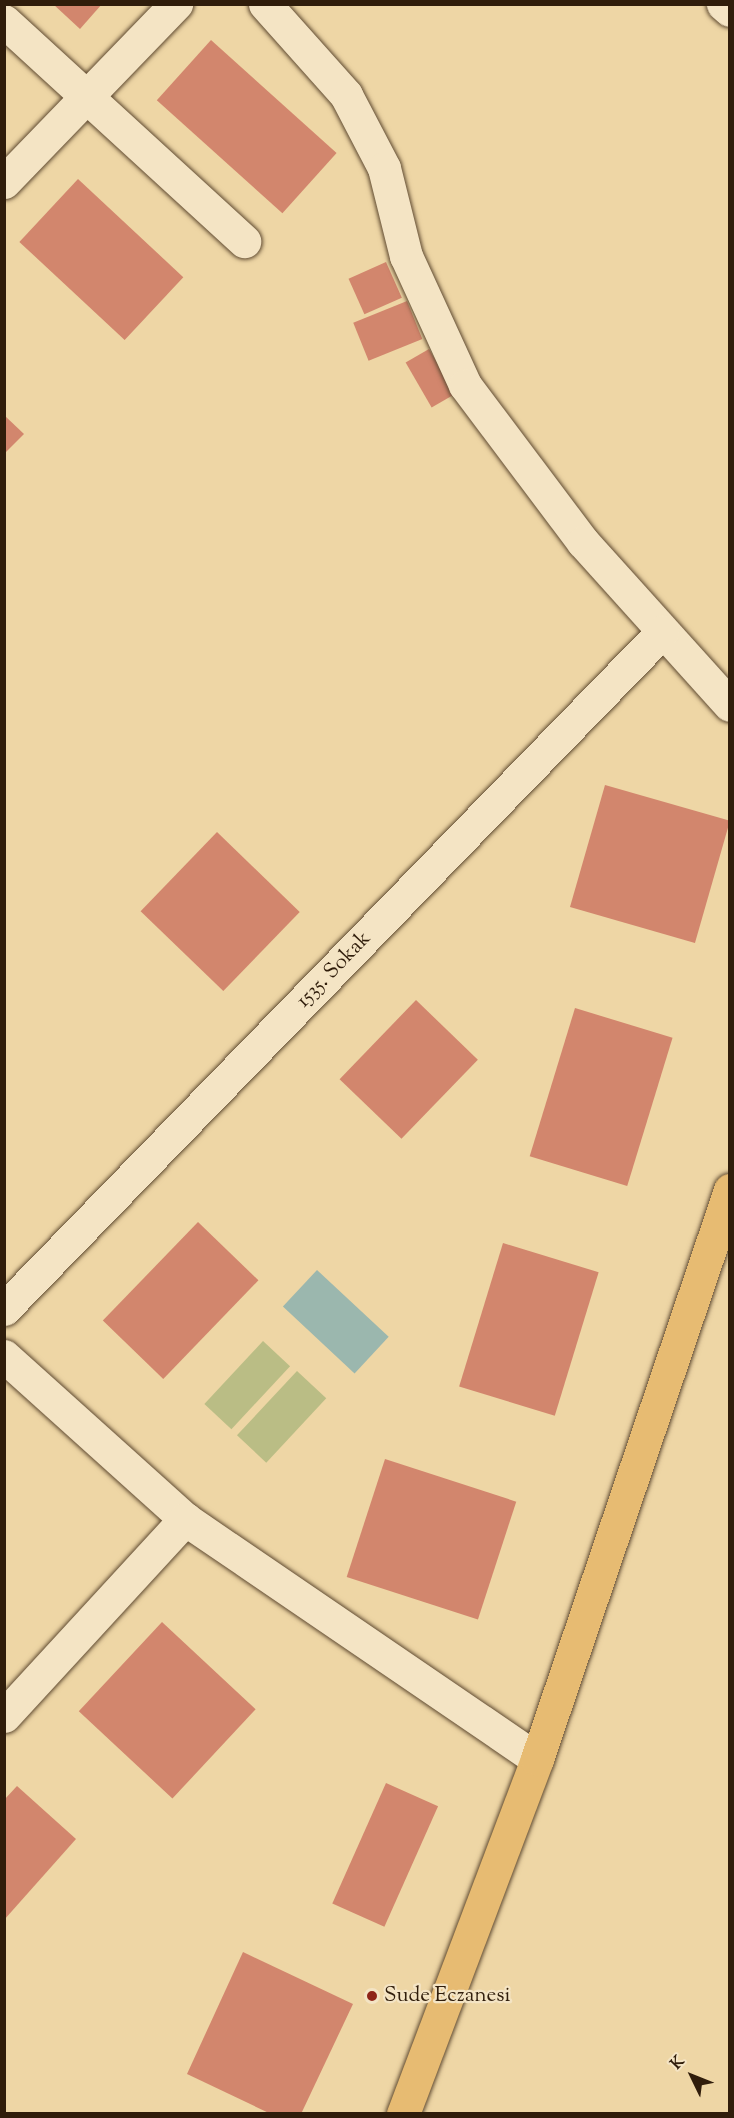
<!DOCTYPE html>
<style>
body{margin:0}
#map{position:relative;width:734px;height:2118px;overflow:hidden;background:#eed6a5;font-family:"Sorts Mill Goudy",serif}
div>[style]{position:absolute}
[style*='--x']{left:calc(var(--x)*1px);top:calc(var(--y)*1px);width:calc(var(--w)*1px);rotate:calc(var(--a)*1deg)}
.green>*{inset:0;background:#babd85;transform-origin:0 0}
.water>*{inset:0;background:#9bb7ae;transform-origin:0 0}
.building>*{inset:0;background:#d2866d;transform-origin:0 0}
.roads{filter:drop-shadow(0 0 2px #604b32) drop-shadow(0 0 2px #604b32)}
.minor>*{height:33px;margin:-16.5px;padding:0 16.5px;transform-origin:16.5px;border-radius:16.5px;background:#f4e4c4}
.major>*{height:33px;margin:-16.5px;padding:0 16.5px;transform-origin:16.5px;border-radius:16.5px;background:#e7bb72}
.dots>*{width:16px;height:16px;translate:-50% -50%;box-sizing:border-box;border:3px solid #f4e4c4;border-radius:50%}
span{translate:-50% -50%;white-space:nowrap;text-align:center;line-height:1.15;-webkit-text-stroke:4.5px #f4e4c4;paint-order:stroke}
.street-label{font-size:21px;color:#301d0b}
.poi-label{font-size:21px;color:#301d0b}
.left{translate:0 -50%;text-align:left}
.frame{position:absolute;inset:0;border:6px solid #301d0b;pointer-events:none}
.north{position:absolute;left:662px;top:2046px;width:60px;height:60px;-webkit-text-stroke:4px #f4e4c4;paint-order:stroke;rotate:313deg;font-size:16px;font-weight:700;line-height:24px;text-align:center;color:#301d0b}
.north::after{content:'';display:block;margin:auto;width:21px;height:27px;background:#301d0b;clip-path:polygon(50% 0,100% 100%,50% 72%,0 100%)}
</style>
<div id="map">
<div class="green">
<i style="left:263px;top:1341px;width:37px;height:86px;rotate:43deg"></i>
<i style="left:297px;top:1371px;width:40px;height:88px;rotate:43deg"></i>
</div>
<div class="water">
<i style="left:317px;top:1270px;width:98px;height:50px;rotate:43deg"></i>
</div>
<div class="building">
<i style="clip-path:polygon(53px 4px,102px 4px,80px 29px)"></i>
<i style="left:211px;top:40px;width:169px;height:81px;rotate:42deg"></i>
<i style="left:78px;top:179px;width:144px;height:86px;rotate:43deg"></i>
<i style="left:386px;top:262px;width:39px;height:41px;rotate:66deg"></i>
<i style="left:407px;top:301px;width:41px;height:58px;rotate:68deg"></i>
<i style="left:429px;top:349px;width:52px;height:27px;rotate:60deg"></i>
<i style="clip-path:polygon(4px 415px,24px 434px,4px 454px)"></i>
<i style="left:605px;top:785px;width:130px;height:127px;rotate:16deg"></i>
<i style="left:217px;top:832px;width:115px;height:110px;rotate:44deg"></i>
<i style="left:416px;top:1000px;width:86px;height:110px;rotate:44deg"></i>
<i style="left:575px;top:1008px;width:102px;height:155px;rotate:17deg"></i>
<i style="left:198px;top:1222px;width:84px;height:137px;rotate:44deg"></i>
<i style="left:503px;top:1243px;width:100px;height:150px;rotate:17deg"></i>
<i style="left:385px;top:1459px;width:138px;height:124px;rotate:18deg"></i>
<i style="left:162px;top:1622px;width:128px;height:122px;rotate:43deg"></i>
<i style="left:386px;top:1783px;width:57px;height:132px;rotate:24deg"></i>
<i style="clip-path:polygon(17px 1786px,76px 1839px,4px 1920px,4px 1800px)"></i>
<i style="clip-path:polygon(243px 1952px,353px 2004px,301px 2114px,271px 2114px,187px 2074px)"></i>
</div>
<div class="roads">
<div class="minor">
<i style="--x:265;--y:4;--w:122;--a:48.3"></i>
<i style="--x:346;--y:95;--w:82;--a:62.5"></i>
<i style="--x:384;--y:168;--w:91;--a:76"></i>
<i style="--x:406;--y:256;--w:142;--a:65.4"></i>
<i style="--x:465;--y:385;--w:196;--a:53.1"></i>
<i style="--x:583;--y:542;--w:219;--a:48"></i>
<i style="--x:723;--y:4;--w:9;--a:41"></i>
<i style="--x:4;--y:21;--w:326;--a:42.5"></i>
<i style="--x:4;--y:182;--w:248;--a:-46"></i>
<i style="--x:4;--y:1309;--w:945;--a:-45.81"></i>
<i style="--x:4;--y:1356;--w:244;--a:42"></i>
<i style="--x:185;--y:1519;--w:426;--a:34.3"></i>
<i style="--x:4;--y:1716;--w:268;--a:-47.4"></i>
</div>
<div class="major">
<i style="--x:403;--y:2114;--w:379;--a:-69.3"></i>
<i style="--x:537;--y:1759;--w:601;--a:-71.26"></i>
</div>
</div>
<div class="dots">
<i style="left:372px;top:1996px;background:#8f2418"></i>
</div>
<div class="street-label">
<span style="left:334px;top:970px;rotate:-46deg">1535. Sokak</span>
</div>
<div class="poi-label">
<span class="left" style="left:384px;top:1996px">Sude Eczanesi</span>
</div>
<div class="frame"></div>
<div class="north">K</div>
</div>
